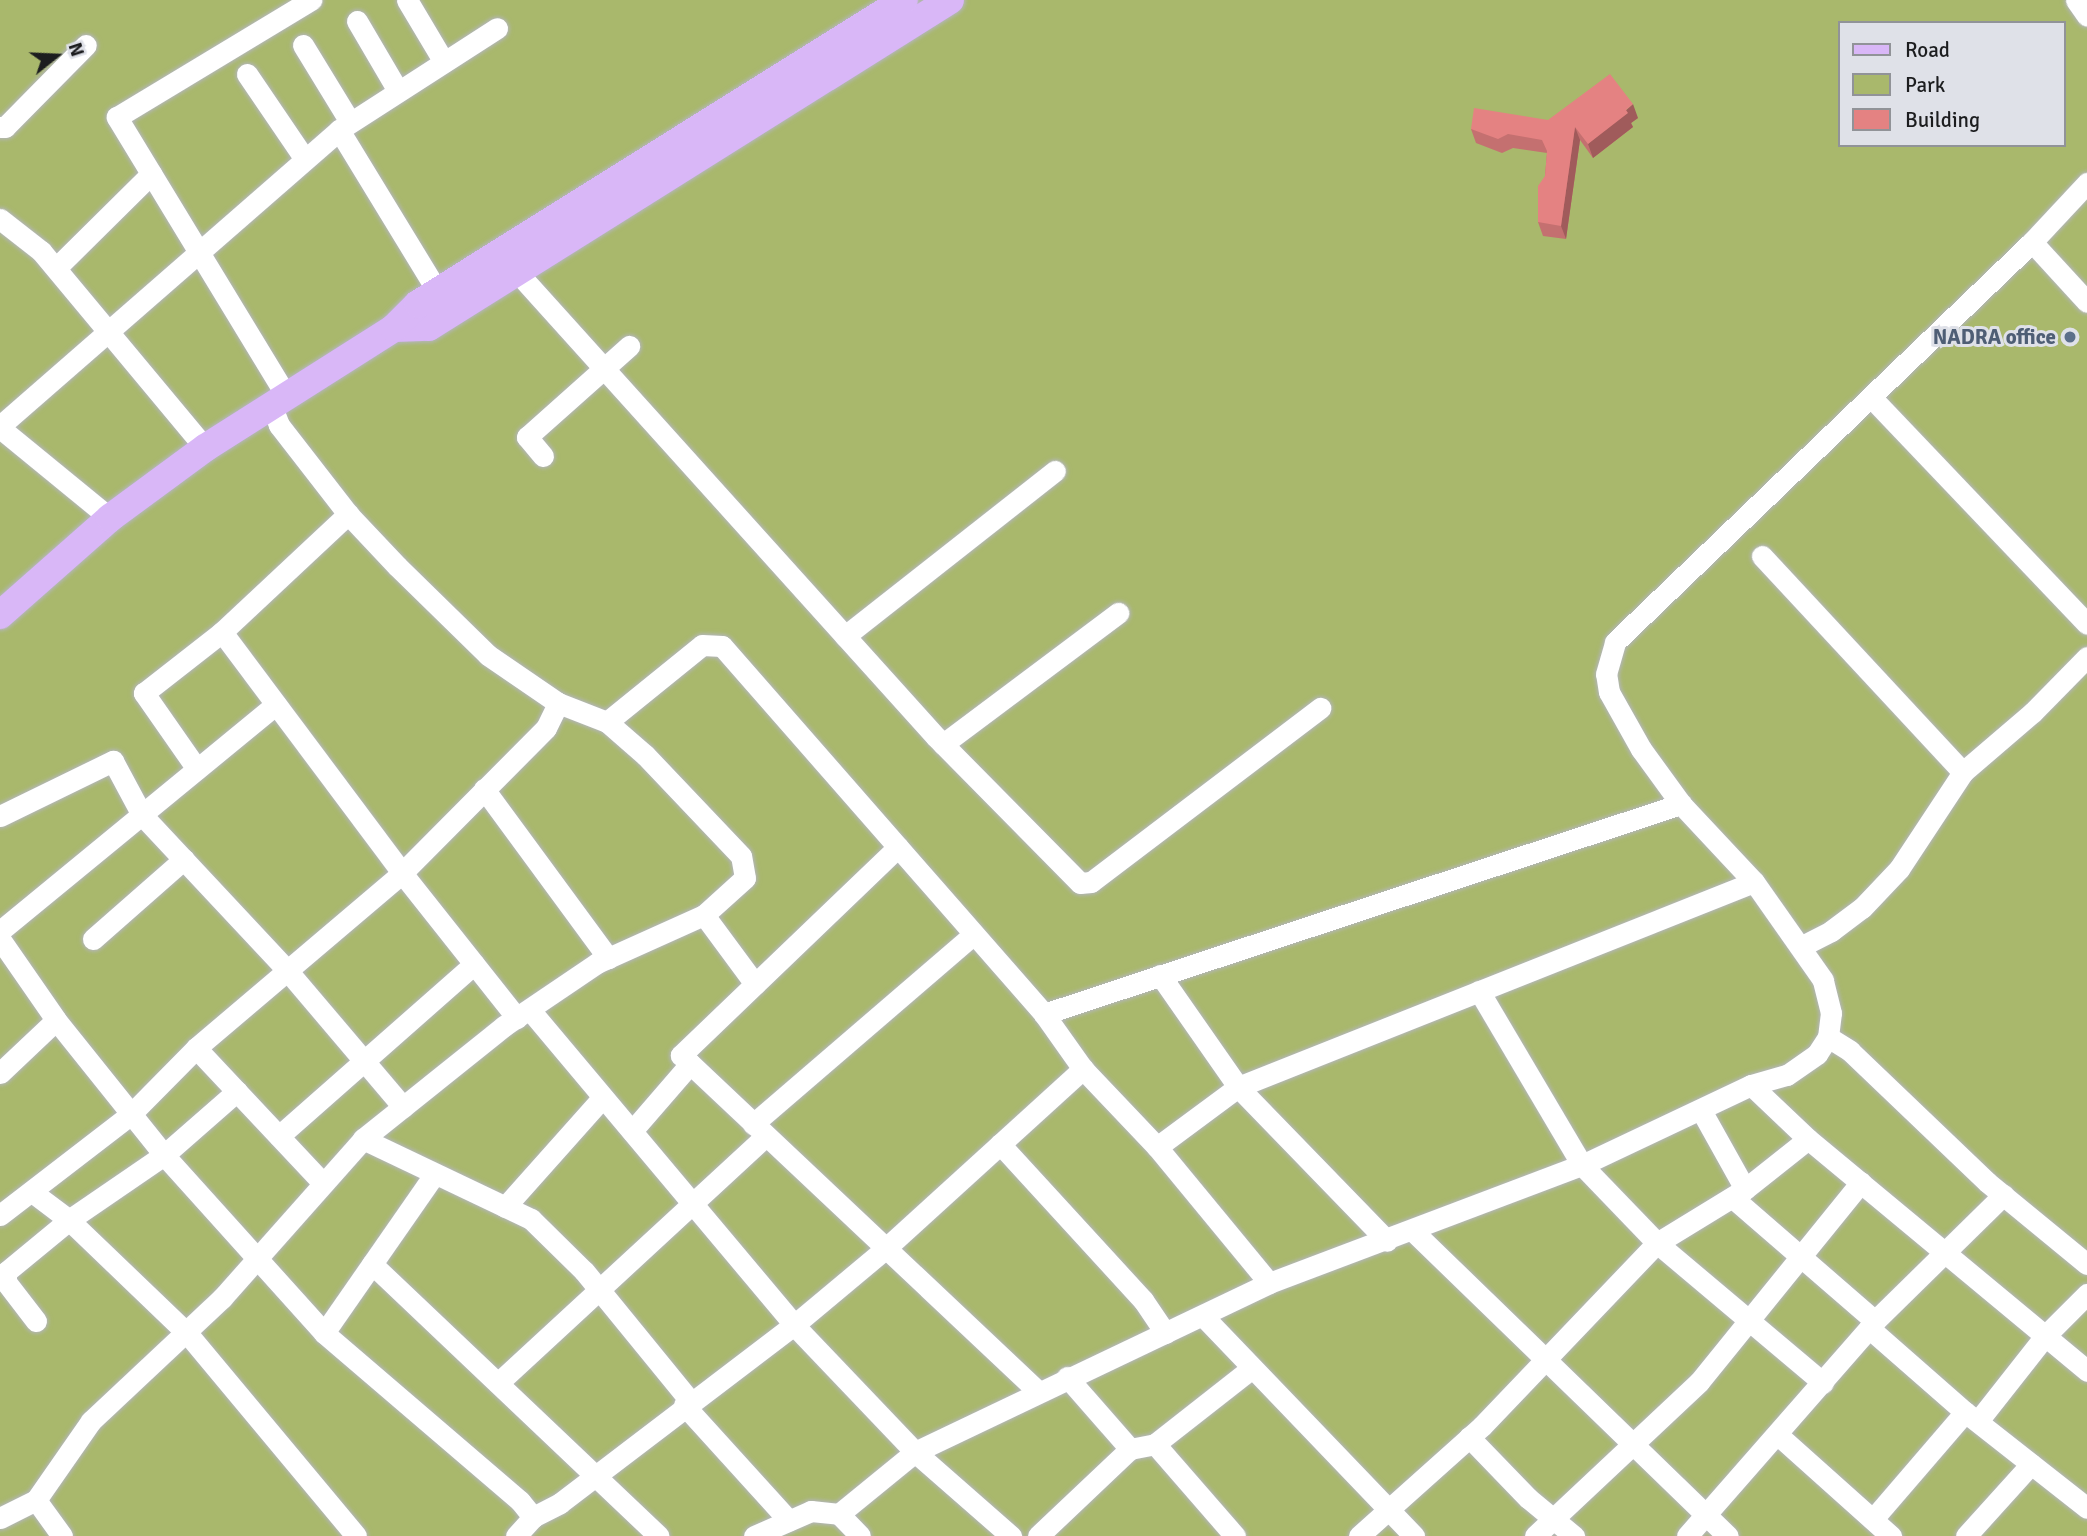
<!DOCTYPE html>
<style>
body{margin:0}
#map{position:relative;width:2087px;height:1536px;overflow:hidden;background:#dfe1e8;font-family:Signika,sans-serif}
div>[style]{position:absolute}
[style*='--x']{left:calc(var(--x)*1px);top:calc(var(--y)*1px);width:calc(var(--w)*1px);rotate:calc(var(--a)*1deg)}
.green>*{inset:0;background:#a9b86c}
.roads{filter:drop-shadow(0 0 2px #b4b6bc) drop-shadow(0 0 2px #b4b6bc)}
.minor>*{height:21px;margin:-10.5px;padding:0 10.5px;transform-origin:10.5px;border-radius:10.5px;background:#fff}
.major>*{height:28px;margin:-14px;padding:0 14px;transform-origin:14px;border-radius:14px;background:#d9b7f7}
.wall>*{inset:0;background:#c47070}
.shaded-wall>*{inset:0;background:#a05b5b}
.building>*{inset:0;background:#e48282}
.dots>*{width:19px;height:19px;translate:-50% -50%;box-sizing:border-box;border:4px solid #dfe1e8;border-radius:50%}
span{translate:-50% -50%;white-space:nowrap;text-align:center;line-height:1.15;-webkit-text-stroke:6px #dfe1e8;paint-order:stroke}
.service-label{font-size:21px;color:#4e5e75;font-weight:700}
.right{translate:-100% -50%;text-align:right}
.legend{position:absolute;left:1838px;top:21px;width:228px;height:126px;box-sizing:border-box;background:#dfe1e8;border:2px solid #919398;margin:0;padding:9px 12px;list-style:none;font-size:21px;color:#1c1d1f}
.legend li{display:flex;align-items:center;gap:14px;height:35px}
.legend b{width:35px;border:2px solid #919398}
.north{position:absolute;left:21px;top:21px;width:70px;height:70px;-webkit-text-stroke:5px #dfe1e8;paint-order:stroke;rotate:72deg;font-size:19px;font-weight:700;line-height:28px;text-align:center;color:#1c1d1f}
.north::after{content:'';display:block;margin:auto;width:24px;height:32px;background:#1c1d1f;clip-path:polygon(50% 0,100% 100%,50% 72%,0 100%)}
</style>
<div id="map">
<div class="green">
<i style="clip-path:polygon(evenodd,0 0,2087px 0,2087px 1536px,0 1536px,0 0,1840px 23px,2064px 23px,2064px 145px,1840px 145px,1840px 23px)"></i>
</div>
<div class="roads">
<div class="minor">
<i style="--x:407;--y:0;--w:72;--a:59.2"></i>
<i style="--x:2076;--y:0;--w:19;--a:55"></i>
<i style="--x:357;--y:21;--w:81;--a:59.6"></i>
<i style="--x:303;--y:45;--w:90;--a:58.6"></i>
<i style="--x:247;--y:74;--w:102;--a:55.8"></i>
<i style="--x:0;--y:127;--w:5;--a:0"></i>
<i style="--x:5;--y:127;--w:115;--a:-45.4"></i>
<i style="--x:339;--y:130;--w:190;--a:58.6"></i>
<i style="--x:0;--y:219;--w:52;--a:38"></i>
<i style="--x:41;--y:251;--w:256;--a:50.2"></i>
<i style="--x:2032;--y:242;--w:81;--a:47.5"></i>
<i style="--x:56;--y:268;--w:134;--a:-44.7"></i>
<i style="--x:517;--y:272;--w:626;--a:47.98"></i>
<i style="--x:936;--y:737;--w:205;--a:45.4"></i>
<i style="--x:1080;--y:883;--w:11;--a:-5"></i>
<i style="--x:1091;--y:882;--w:288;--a:-37.2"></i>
<i style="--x:287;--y:397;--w:328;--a:-121.3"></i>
<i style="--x:117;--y:117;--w:227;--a:-31.1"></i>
<i style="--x:1871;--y:397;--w:313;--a:46.4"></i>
<i style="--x:0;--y:426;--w:450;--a:-41.1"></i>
<i style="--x:339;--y:130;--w:188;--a:-32.8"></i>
<i style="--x:0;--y:428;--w:142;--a:39.3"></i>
<i style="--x:543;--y:456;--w:25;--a:-130"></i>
<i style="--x:527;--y:437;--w:137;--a:-41.7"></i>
<i style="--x:1762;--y:556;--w:295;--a:47.1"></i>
<i style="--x:222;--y:632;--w:301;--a:53.2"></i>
<i style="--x:402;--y:873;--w:185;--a:51.6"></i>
<i style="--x:845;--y:636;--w:267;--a:-38.2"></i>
<i style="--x:607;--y:722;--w:122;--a:-39"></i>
<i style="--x:702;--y:645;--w:20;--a:3"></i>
<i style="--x:722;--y:646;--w:489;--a:48.8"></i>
<i style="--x:1044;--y:1014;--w:671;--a:-18.25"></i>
<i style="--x:943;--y:744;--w:219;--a:-36.8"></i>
<i style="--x:197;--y:769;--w:93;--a:-124.9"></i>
<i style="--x:144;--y:693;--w:99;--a:-38"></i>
<i style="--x:222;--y:632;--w:173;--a:-43.1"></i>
<i style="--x:484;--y:789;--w:210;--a:53.7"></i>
<i style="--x:0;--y:816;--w:126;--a:-26"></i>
<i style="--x:113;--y:761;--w:61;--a:61.8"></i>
<i style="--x:142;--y:815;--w:211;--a:46.9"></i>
<i style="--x:286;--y:969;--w:181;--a:49.7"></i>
<i style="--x:898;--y:847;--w:301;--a:136.2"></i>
<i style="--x:681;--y:1055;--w:489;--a:43.3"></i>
<i style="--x:704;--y:915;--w:86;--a:53.5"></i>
<i style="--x:0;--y:931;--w:357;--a:-39.4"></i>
<i style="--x:0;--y:939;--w:98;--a:55.3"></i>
<i style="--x:56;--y:1020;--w:173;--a:51.3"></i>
<i style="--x:164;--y:1155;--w:239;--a:48"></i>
<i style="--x:324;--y:1333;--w:258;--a:40.6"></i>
<i style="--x:520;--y:1501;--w:21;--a:51"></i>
<i style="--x:93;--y:939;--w:121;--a:-41.3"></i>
<i style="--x:1802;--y:946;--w:33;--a:-27"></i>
<i style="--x:1831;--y:931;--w:39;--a:-37"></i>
<i style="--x:1862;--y:908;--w:54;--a:-46.5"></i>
<i style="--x:1899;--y:869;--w:116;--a:-56.6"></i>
<i style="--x:1963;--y:772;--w:92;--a:-40.6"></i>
<i style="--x:2033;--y:712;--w:77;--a:-45.5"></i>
<i style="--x:1160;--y:975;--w:136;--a:55.1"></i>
<i style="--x:1238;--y:1087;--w:555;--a:-21.67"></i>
<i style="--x:1479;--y:991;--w:202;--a:59.4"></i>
<i style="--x:1582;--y:1165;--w:108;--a:46.1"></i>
<i style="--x:1657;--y:1243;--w:217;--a:40.1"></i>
<i style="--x:530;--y:1010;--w:411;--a:50"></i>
<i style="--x:794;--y:1325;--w:175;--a:46.4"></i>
<i style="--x:915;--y:1452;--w:128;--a:41.2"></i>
<i style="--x:1044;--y:1014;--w:67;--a:54.7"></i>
<i style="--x:1083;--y:1069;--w:108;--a:46.5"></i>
<i style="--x:1157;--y:1147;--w:176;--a:50.5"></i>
<i style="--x:1828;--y:1037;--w:26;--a:32"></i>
<i style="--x:1850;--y:1051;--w:190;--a:43.7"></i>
<i style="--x:1987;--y:1182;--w:129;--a:39.4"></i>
<i style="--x:196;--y:1048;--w:184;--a:46.8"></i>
<i style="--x:0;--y:1073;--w:77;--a:-43.4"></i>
<i style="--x:1751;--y:1085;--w:79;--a:43.5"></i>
<i style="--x:1808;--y:1139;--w:363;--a:39.7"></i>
<i style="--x:1702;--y:1112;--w:88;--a:60.8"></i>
<i style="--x:753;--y:1124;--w:291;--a:-40.7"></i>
<i style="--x:632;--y:1131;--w:89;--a:-49.1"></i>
<i style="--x:279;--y:1136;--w:260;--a:-41.4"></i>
<i style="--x:363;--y:1139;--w:186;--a:25.5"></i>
<i style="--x:531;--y:1219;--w:74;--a:44.5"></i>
<i style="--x:584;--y:1271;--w:168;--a:50.8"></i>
<i style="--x:1000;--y:1144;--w:212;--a:47.5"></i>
<i style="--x:1143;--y:1300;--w:40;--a:56"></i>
<i style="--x:1157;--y:1147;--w:101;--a:-36.5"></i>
<i style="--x:1238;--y:1087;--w:214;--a:45.9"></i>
<i style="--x:32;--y:1192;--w:46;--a:37.1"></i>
<i style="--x:69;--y:1220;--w:163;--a:43.8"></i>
<i style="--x:187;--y:1333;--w:264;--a:50.2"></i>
<i style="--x:1733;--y:1198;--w:188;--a:40.9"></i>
<i style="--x:505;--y:1207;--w:147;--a:-48.3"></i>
<i style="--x:0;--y:1215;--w:165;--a:-37.6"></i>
<i style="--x:131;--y:1114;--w:93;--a:-45.4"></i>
<i style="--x:196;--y:1048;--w:270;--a:-40.3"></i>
<i style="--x:402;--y:873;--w:204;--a:-45.2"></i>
<i style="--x:546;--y:728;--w:28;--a:-64"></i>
<i style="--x:1414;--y:1232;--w:437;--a:44.1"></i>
<i style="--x:372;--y:1264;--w:395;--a:43.5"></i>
<i style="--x:1203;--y:1316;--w:305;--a:46.2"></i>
<i style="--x:36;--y:1321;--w:49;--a:-127.6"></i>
<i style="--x:6;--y:1282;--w:10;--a:-90"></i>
<i style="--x:6;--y:1272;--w:82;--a:-39.5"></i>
<i style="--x:69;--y:1220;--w:115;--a:-34.4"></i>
<i style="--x:164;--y:1155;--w:97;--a:-41.2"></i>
<i style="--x:1869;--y:1328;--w:128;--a:41.2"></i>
<i style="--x:1965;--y:1412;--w:155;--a:38.2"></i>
<i style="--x:324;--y:1333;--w:193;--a:-55.2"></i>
<i style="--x:1067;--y:1377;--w:96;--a:48.8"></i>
<i style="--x:498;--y:1383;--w:364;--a:-42.7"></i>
<i style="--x:684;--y:1405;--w:156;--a:47.8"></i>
<i style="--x:1978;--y:1421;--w:107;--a:-51.8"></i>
<i style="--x:2044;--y:1337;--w:61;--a:-45"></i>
<i style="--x:1778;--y:1435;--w:152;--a:41.8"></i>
<i style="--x:1469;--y:1437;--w:85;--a:46"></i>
<i style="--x:1528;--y:1498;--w:60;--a:39.6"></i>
<i style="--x:1155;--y:1444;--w:122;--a:49"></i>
<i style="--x:839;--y:1514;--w:30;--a:46"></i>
<i style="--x:0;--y:1518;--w:40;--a:-26.6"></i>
<i style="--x:1873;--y:1519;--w:141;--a:-49.3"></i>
<i style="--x:62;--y:1536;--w:44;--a:-125.8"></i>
<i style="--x:36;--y:1500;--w:96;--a:-55.2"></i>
<i style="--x:91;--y:1421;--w:180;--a:-43.2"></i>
<i style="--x:222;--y:1298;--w:213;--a:-48.4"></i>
<i style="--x:363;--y:1139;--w:181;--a:-38.7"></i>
<i style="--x:504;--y:1026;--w:112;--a:-34.1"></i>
<i style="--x:597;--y:963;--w:117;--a:-24.2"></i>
<i style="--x:704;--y:915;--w:55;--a:-42.1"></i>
<i style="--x:745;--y:878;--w:22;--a:-100"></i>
<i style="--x:741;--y:856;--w:139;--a:-133.5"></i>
<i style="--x:645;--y:755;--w:50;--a:-139"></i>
<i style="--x:607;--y:722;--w:53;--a:-158.8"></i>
<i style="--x:558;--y:703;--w:85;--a:-145.6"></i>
<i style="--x:488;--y:655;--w:127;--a:-135.6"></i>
<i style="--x:397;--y:566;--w:71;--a:-133.3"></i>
<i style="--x:348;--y:514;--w:113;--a:-127.8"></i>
<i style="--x:279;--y:425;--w:19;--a:-111"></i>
<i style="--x:516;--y:1536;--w:25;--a:-48"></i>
<i style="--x:533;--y:1517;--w:30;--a:-27"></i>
<i style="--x:560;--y:1503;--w:294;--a:-37.3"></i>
<i style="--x:794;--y:1325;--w:119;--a:-39.9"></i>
<i style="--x:885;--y:1249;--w:268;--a:-42.3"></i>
<i style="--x:754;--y:1536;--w:62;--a:-23.7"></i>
<i style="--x:811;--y:1511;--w:28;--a:6"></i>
<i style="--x:839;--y:1514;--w:98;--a:-39.2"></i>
<i style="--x:915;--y:1452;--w:392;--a:-25.5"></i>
<i style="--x:1269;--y:1283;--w:335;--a:-20.7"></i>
<i style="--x:1582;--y:1165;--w:187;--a:-25.3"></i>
<i style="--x:1751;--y:1085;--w:37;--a:-16"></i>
<i style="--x:1787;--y:1075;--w:37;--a:-35"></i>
<i style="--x:1817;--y:1054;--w:20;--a:-57"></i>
<i style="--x:1828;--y:1037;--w:24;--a:-83"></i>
<i style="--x:1831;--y:1013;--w:34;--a:-104"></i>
<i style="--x:1823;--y:980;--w:120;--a:-125.1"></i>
<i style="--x:1754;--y:882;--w:107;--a:-133.1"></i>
<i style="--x:1681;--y:804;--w:68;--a:-126"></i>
<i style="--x:1641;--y:749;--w:65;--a:-119.3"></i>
<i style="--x:1609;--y:692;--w:18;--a:-99"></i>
<i style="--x:1606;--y:674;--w:33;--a:-74"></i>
<i style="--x:1615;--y:642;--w:578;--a:-43.81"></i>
<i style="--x:2032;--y:242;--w:81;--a:-47"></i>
<i style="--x:1038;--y:1536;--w:127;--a:-43.4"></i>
<i style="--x:1130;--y:1449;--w:25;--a:-11"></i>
<i style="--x:1155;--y:1444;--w:123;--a:-38.1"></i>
<i style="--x:1359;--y:1536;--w:165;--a:-41.8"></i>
<i style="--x:1482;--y:1426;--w:253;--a:-46.3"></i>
<i style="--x:1657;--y:1243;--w:103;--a:-31.5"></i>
<i style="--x:1745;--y:1189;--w:80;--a:-38.4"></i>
<i style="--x:1535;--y:1536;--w:225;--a:-43.2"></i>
<i style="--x:1699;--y:1382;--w:257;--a:-51"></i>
<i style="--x:1687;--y:1536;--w:286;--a:-48.8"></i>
<i style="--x:1875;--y:1321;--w:180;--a:-44.5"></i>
<i style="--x:1966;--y:1536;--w:97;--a:-47.9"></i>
</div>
<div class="major">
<i style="--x:394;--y:328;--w:35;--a:-2"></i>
<i style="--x:429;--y:327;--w:615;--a:-32.11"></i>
<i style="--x:0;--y:615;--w:147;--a:-41.4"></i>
<i style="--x:110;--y:518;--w:118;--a:-36.4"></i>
<i style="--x:205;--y:448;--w:224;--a:-32.4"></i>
<i style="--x:394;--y:328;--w:34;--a:-45"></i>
<i style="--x:418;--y:304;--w:573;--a:-32.03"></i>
</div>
</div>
<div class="wall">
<i style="clip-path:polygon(1638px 118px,1631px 123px,1633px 127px,1593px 158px,1580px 140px,1566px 239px,1543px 236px,1538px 222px,1545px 176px,1547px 153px,1513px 148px,1502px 153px,1476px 143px,1471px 129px,1548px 120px)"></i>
</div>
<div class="shaded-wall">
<i style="clip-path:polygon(1633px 104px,1638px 118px,1631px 123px,1633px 127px,1593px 158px,1588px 144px)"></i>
<i style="clip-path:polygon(1575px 127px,1580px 140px,1566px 239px,1561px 226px)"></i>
</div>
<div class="building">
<i style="clip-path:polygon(1610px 74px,1633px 104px,1626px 110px,1628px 113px,1588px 144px,1575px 127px,1561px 226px,1538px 222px,1538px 186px,1545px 176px,1547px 151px,1542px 140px,1508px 134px,1498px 139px,1471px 129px,1474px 108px,1548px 120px)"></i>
</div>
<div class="dots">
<i style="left:2070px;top:337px;background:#5c6f8a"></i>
</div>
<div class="service-label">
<span class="right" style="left:2056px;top:337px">NADRA office</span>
</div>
<ul class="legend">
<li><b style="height:9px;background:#d9b7f7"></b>Road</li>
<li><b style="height:19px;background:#a9b86c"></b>Park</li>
<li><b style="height:19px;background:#e48282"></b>Building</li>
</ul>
<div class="north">N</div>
</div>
